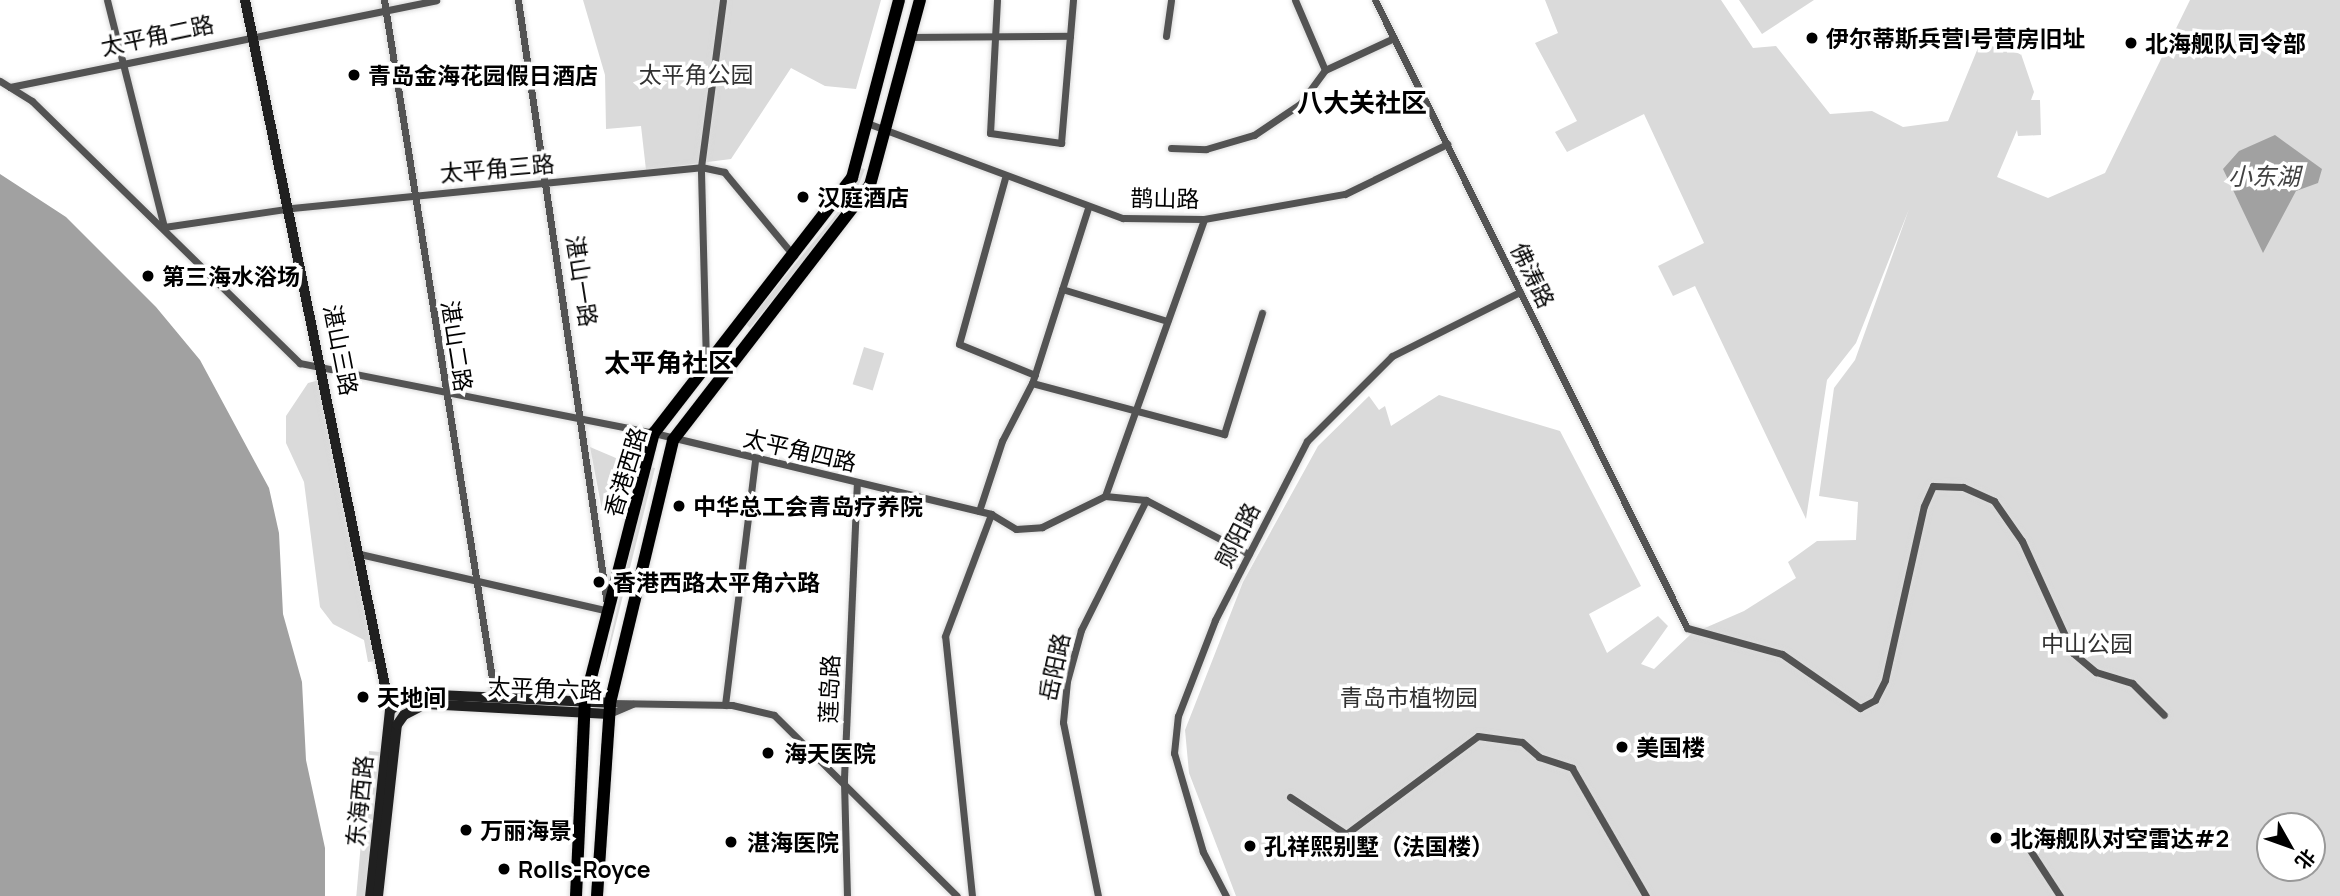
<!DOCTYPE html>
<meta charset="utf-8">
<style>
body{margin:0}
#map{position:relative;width:2340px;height:896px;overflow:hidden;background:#fff;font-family:Manrope,"Noto Sans SC",sans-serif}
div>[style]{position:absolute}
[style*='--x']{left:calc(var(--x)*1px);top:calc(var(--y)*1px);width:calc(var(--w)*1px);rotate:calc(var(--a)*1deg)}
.green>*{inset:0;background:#dadada;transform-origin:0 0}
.water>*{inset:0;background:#a1a1a1}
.roads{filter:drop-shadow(0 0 2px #dbdbdb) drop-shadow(0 0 2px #dbdbdb)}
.street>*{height:7px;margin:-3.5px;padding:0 3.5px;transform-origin:3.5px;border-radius:3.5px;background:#535353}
.secondary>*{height:10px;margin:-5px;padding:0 5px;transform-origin:5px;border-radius:5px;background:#202020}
.primary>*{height:12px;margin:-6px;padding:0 6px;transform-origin:6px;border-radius:6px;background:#000}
.dots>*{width:19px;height:19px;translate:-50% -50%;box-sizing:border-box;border:4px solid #fff;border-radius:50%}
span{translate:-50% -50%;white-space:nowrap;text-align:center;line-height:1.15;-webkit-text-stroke:7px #fff;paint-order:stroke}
.street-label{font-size:23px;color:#000}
.poi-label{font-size:23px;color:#000;font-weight:700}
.left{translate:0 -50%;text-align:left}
.park-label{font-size:23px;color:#313131}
.water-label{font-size:24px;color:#424242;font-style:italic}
.quarter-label{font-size:26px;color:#000;font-weight:700}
.north{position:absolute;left:2256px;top:812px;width:70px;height:70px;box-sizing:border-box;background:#fff;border:2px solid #999;border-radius:50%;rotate:130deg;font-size:19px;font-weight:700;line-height:28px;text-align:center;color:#000}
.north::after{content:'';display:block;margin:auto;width:24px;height:32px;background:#000;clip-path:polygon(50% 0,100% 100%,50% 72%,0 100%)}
</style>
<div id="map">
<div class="green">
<i style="clip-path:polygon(583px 0,881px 0,856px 89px,825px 86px,791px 68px,731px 159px,646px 170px,641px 126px,606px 129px,605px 75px)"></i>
<i style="clip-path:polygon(evenodd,1545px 0,1721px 0,1753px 48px,1776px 46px,1830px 114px,1872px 111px,1903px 127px,1948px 121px,1980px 43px,2021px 54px,2034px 92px,2031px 100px,2040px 100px,2041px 135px,2018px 136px,2017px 130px,1997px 177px,2048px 198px,2105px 173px,2190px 0,2340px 0,2340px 896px,1236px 896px,1189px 773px,1185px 730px,1243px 582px,1318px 446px,1369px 396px,1379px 410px,1385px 406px,1391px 426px,1439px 395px,1560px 431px,1641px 586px,1589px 614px,1607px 653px,1658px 616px,1668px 626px,1641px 664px,1654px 669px,1691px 634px,1744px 611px,1796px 578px,1788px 562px,1817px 541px,1856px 540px,1858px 502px,1819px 496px,1834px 388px,1855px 360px,1909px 209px,1856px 343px,1827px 380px,1806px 519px,1695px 286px,1673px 296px,1658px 266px,1704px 243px,1644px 114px,1567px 152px,1555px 132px,1577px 121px,1535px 43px,1558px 33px,1545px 0,2270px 826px,2312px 826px,2312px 868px,2270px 868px,2270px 826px)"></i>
<i style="clip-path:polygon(1739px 0,1814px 0,1762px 34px)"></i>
<i style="clip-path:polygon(860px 168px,865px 169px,851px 204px,750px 328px,746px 324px,847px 201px)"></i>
<i style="left:864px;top:347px;width:21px;height:39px;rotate:17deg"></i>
<i style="clip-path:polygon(320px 380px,377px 661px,368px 662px,364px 640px,333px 624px,320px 607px,304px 482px,286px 443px,286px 416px,308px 383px)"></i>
<i style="clip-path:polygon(590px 447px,630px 464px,616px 518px,602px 510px)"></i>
<i style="clip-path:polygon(649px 467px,655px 468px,605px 667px,608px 649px)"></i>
<i style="left:369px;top:751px;width:11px;height:146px;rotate:5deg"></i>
</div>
<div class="water">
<i style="clip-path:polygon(2275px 135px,2322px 169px,2318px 183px,2296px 191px,2263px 253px,2223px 169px,2239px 151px)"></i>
<i style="clip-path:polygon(0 174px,66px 217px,156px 307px,200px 360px,269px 488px,279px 533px,283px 614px,302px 682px,306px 760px,325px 848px,325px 896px,0 896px)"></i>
</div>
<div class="roads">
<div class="street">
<i style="--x:107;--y:0;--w:234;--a:75.9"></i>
<i style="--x:384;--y:0;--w:706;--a:80.95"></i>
<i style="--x:997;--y:0;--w:133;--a:93"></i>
<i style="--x:990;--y:133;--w:72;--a:8"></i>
<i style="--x:1061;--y:143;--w:144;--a:-85.2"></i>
<i style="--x:1295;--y:0;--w:76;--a:66.8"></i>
<i style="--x:1375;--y:0;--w:701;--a:63.58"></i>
<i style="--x:1687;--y:628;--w:98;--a:15.3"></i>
<i style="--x:1782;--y:654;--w:95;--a:34.7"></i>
<i style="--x:1860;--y:708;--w:17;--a:-28"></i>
<i style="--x:1875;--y:700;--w:22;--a:-63"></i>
<i style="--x:1885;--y:680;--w:178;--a:-77.4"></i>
<i style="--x:1924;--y:506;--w:22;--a:-66"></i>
<i style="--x:1933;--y:486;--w:30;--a:2"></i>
<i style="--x:1963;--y:487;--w:34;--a:24"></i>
<i style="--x:1994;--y:501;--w:49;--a:55"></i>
<i style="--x:2022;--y:541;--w:123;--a:65.5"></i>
<i style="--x:2073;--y:653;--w:30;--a:40"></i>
<i style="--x:2096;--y:672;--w:38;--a:17"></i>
<i style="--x:2132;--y:683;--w:45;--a:45"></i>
<i style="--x:1166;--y:36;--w:36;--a:-82"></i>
<i style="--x:910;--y:37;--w:160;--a:-0.4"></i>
<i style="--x:0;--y:81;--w:38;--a:32"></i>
<i style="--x:32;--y:101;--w:375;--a:44.4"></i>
<i style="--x:300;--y:363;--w:361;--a:11.2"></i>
<i style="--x:654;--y:433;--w:347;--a:13.5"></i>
<i style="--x:991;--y:514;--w:29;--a:31"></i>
<i style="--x:1016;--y:529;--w:26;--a:-4"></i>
<i style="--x:1042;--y:527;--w:70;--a:-26.2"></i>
<i style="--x:1105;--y:496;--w:41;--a:5.6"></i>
<i style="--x:1146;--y:500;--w:116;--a:27.7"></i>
<i style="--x:10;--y:87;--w:435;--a:-11.5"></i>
<i style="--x:867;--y:123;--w:273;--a:20.4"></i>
<i style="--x:1123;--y:218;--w:81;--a:0.7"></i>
<i style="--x:1204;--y:219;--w:143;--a:-10.1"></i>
<i style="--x:1345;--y:194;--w:114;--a:-26.1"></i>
<i style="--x:1171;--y:148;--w:35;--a:2"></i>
<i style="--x:1206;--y:149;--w:50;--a:-16.3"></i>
<i style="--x:1254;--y:135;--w:55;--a:-34"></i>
<i style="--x:1300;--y:104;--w:42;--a:-53.7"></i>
<i style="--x:1325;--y:70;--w:76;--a:-24.9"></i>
<i style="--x:1005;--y:178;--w:172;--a:105.5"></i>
<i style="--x:959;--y:344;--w:82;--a:22.2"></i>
<i style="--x:1088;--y:208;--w:184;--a:107.7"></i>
<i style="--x:1032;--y:383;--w:199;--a:14.9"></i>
<i style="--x:1224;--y:434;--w:127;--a:-72.6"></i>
<i style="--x:164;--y:227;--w:129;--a:-8.4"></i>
<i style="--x:292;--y:208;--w:411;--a:-5.7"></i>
<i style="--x:701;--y:167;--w:24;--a:12"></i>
<i style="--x:724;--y:172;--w:109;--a:50.2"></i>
<i style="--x:1062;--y:289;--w:110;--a:16.9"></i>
<i style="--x:706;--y:363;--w:196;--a:-91.5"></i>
<i style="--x:701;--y:167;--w:168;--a:-82.5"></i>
<i style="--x:1105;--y:496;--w:294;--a:-70.3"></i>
<i style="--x:979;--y:511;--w:74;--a:-71.8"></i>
<i style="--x:1002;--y:441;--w:65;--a:-62.7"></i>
<i style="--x:360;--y:554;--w:254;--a:12.9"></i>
<i style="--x:608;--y:611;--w:618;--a:-98.38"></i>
<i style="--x:610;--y:703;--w:122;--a:0.9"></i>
<i style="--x:732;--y:705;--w:43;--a:13.4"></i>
<i style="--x:774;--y:715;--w:257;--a:44.7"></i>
<i style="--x:725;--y:705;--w:248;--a:-83"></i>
<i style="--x:609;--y:714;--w:26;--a:-23"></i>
<i style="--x:1290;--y:797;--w:67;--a:33.5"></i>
<i style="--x:1346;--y:834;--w:164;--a:-36.6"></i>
<i style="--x:1478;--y:736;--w:44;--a:7.8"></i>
<i style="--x:1522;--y:742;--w:23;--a:41"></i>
<i style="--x:1539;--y:757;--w:35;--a:18"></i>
<i style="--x:1572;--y:768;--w:148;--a:60"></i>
<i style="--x:2028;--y:847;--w:59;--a:56.9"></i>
<i style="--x:847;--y:896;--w:118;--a:-91.5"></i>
<i style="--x:844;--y:778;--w:295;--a:-87.5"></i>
<i style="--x:972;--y:896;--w:261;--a:-95.9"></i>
<i style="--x:945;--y:636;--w:130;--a:-69.3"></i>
<i style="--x:1098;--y:896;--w:177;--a:-101.4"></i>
<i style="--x:1063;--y:722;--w:41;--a:-84.4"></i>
<i style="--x:1067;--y:681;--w:53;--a:-74.6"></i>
<i style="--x:1081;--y:630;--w:145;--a:-63.4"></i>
<i style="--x:1226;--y:896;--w:50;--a:-117.6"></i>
<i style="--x:1203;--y:852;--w:103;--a:-106.3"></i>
<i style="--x:1174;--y:753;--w:37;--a:-84"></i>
<i style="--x:1178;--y:716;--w:103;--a:-68.9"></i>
<i style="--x:1215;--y:620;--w:201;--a:-62.8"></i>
<i style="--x:1307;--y:441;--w:120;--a:-45"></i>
<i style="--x:1392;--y:356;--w:143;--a:-26.6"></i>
</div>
<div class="secondary">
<i style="--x:245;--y:0;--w:725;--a:78.46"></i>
<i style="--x:390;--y:710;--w:187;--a:96.1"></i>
<i style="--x:390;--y:710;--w:30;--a:-33"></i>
<i style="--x:415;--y:694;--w:195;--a:2.6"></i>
<i style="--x:378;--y:896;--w:172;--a:-83.7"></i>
<i style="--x:397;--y:725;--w:12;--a:-55"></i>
<i style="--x:404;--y:715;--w:25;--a:-27"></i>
<i style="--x:426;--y:704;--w:183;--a:3.1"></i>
</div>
<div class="primary">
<i style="--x:576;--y:896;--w:195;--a:-87.4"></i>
<i style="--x:585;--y:701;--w:277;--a:-75.6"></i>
<i style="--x:654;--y:433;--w:323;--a:-52.2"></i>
<i style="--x:852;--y:178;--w:184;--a:-75.2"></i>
<i style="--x:597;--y:896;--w:193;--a:-86.1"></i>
<i style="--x:610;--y:703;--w:270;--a:-76.5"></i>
<i style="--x:673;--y:440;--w:322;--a:-52.3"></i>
<i style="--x:870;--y:185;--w:192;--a:-74.9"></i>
</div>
</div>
<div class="dots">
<i style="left:1812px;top:38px;background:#000"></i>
<i style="left:2131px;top:43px;background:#000"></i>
<i style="left:354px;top:75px;background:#000"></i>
<i style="left:803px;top:197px;background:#000"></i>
<i style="left:148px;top:276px;background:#000"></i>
<i style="left:679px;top:506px;background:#000"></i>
<i style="left:599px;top:582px;background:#000"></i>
<i style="left:363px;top:697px;background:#000"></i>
<i style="left:1622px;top:747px;background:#000"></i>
<i style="left:768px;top:753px;background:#000"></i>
<i style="left:466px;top:830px;background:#000"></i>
<i style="left:1996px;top:838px;background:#000"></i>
<i style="left:731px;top:842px;background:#000"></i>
<i style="left:1250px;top:846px;background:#000"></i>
<i style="left:504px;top:869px;background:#000"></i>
</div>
<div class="street-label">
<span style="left:157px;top:35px;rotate:-12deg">太平角二路</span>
<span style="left:497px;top:168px;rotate:-5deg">太平角三路</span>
<span style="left:1165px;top:198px;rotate:1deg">鹊山路</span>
<span style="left:1533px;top:275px;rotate:64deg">佛涛路</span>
<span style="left:582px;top:281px;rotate:81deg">湛山一路</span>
<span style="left:457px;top:346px;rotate:81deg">湛山二路</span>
<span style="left:341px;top:350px;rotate:79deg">湛山三路</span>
<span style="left:800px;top:450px;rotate:13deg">太平角四路</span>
<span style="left:625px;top:472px;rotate:-73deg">香港西路</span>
<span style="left:1237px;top:535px;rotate:-63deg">郧阳路</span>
<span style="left:1054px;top:667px;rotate:-78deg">岳阳路</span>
<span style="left:545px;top:688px;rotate:2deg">太平角六路</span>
<span style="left:829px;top:689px;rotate:-88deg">莲岛路</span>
<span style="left:359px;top:801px;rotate:-84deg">东海西路</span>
</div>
<div class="poi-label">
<span class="left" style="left:1826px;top:38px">伊尔蒂斯兵营I号营房旧址</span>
<span class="left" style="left:2145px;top:43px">北海舰队司令部</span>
<span class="left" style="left:368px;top:75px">青岛金海花园假日酒店</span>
<span class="left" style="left:817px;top:197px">汉庭酒店</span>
<span class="left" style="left:162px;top:276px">第三海水浴场</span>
<span class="left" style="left:693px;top:506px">中华总工会青岛疗养院</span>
<span class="left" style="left:613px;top:582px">香港西路太平角六路</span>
<span class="left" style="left:377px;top:697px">天地间</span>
<span class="left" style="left:1636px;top:747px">美国楼</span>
<span class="left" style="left:784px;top:753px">海天医院</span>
<span class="left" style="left:480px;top:830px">万丽海景</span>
<span class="left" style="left:2010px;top:838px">北海舰队对空雷达#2</span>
<span class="left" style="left:747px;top:842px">湛海医院</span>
<span class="left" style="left:1264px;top:846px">孔祥熙别墅（法国楼）</span>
<span class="left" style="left:518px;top:869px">Rolls-Royce</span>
</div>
<div class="park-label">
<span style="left:696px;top:74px">太平角公园</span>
<span style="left:2087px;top:643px">中山公园</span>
<span style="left:1409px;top:697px">青岛市植物园</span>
</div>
<div class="water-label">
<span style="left:2264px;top:176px">小东湖</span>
</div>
<div class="quarter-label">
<span style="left:1362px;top:103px">八大关社区</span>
<span style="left:669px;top:363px">太平角社区</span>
</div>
<div class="north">北</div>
</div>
